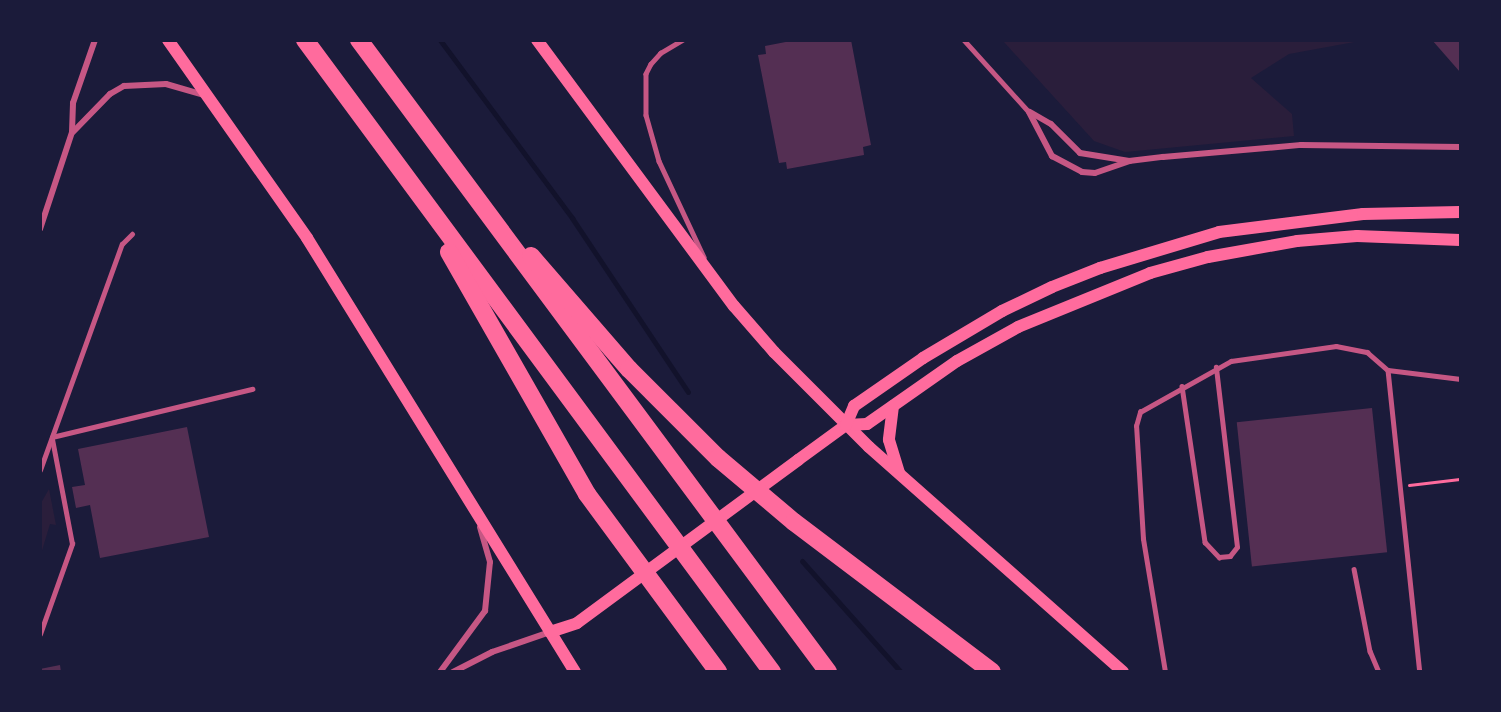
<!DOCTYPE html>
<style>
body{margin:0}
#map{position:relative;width:1501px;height:712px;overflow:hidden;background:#1b1b3a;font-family:Lato,sans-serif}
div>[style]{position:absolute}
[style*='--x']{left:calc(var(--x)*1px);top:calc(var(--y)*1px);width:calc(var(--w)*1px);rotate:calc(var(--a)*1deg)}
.green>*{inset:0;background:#2a1e3b}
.stream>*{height:5px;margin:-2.5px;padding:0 2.5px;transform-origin:2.5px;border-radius:2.5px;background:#12122b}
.building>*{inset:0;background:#542f53;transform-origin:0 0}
.path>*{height:3px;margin:-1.5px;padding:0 1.5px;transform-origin:1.5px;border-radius:1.5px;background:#ff6b9d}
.service>*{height:4.5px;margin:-2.25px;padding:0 2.25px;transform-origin:2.25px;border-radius:2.25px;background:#c65784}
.minor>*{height:6px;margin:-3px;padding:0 3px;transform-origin:3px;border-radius:3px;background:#c65784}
.secondary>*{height:12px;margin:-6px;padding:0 6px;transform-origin:6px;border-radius:6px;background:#ff6b9d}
.motorway>*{height:18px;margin:-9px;padding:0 9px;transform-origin:9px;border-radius:9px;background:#ff6b9d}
span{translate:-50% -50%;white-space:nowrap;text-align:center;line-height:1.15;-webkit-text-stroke:6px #1b1b3a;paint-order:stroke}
.frame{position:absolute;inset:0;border:42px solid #1b1b3a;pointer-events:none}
</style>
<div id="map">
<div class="green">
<i style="clip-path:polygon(1360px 41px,1289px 54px,1251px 78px,1292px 114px,1294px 136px,1125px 152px,1094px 141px,1003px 41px)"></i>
<i style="clip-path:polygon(49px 489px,56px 525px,50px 524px,41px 554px,41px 503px)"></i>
</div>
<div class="stream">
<i style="--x:440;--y:40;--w:222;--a:53.4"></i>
<i style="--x:572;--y:218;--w:209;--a:56.3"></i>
<i style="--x:802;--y:561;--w:149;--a:48.3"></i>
</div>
<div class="building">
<i style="clip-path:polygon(796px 40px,851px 40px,871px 145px,863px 147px,864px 155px,787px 169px,786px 162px,779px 163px,758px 55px,766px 54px,765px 46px)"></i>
<i style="clip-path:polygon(1432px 40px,1460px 40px,1460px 72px)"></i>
<i style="left:1372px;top:408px;width:145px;height:136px;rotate:84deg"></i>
<i style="clip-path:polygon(187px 427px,209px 537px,100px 558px,90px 505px,76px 508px,72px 487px,85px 485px,78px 449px)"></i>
<i style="clip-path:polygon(60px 665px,61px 672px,40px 672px,40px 669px)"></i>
</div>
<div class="path">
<i style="--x:1409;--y:485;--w:51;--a:-6.7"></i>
</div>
<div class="service">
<i style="--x:683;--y:40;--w:26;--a:149"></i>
<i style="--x:661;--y:53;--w:15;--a:132"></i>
<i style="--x:651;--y:64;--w:11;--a:117"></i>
<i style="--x:646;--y:74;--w:41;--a:90"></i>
<i style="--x:646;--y:115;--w:48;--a:74.2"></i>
<i style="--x:659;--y:161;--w:106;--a:64.9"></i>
<i style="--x:964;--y:40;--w:97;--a:47.9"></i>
<i style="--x:1388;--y:370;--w:304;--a:84"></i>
<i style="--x:1182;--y:386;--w:158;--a:81.6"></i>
<i style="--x:1205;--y:542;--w:21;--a:47"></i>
<i style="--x:1219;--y:557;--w:11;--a:-5"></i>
<i style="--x:1230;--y:556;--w:11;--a:-52"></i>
<i style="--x:1237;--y:547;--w:181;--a:-96.7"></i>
<i style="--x:52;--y:437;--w:206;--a:-13.5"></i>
<i style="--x:40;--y:470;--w:240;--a:-70.1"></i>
<i style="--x:122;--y:244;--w:14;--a:-45"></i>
<i style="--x:1354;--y:569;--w:84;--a:79"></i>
<i style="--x:1370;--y:651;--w:23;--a:67"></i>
<i style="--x:40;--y:634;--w:96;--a:-70.4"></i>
<i style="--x:72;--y:544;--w:107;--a:-100.8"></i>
<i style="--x:1165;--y:672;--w:135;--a:-99.4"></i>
<i style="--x:1143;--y:539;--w:113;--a:-93.5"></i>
<i style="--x:1136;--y:426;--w:15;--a:-74"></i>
<i style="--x:1140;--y:412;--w:104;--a:-29.3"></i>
<i style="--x:1231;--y:361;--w:106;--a:-8.1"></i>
<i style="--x:1336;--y:346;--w:32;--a:11"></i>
<i style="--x:1367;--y:352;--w:28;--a:41"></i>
<i style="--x:1388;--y:370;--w:73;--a:7.1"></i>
</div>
<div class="minor">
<i style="--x:1029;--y:112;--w:50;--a:62.4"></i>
<i style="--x:1052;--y:156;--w:34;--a:28"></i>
<i style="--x:1082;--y:172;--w:13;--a:4"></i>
<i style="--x:1095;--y:173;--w:36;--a:-19"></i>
<i style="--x:1129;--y:161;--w:34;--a:-7"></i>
<i style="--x:1163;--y:157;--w:139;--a:-5"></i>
<i style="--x:1301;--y:145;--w:159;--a:0.7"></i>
<i style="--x:1030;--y:112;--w:24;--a:30"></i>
<i style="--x:1051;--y:124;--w:41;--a:45"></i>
<i style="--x:1080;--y:153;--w:50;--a:9.3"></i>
<i style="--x:73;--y:132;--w:53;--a:-45.8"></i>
<i style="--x:110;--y:94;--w:16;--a:-30"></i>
<i style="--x:124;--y:86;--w:42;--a:-2.7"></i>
<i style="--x:166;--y:84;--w:40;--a:16"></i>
<i style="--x:40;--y:229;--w:102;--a:-71.7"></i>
<i style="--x:72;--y:132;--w:29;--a:-88"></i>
<i style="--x:73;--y:103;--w:67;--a:-70.8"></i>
<i style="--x:440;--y:672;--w:76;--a:-53.6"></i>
<i style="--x:485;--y:611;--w:49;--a:-84.2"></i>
<i style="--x:490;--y:562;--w:36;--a:-106"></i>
<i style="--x:453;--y:672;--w:44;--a:-27.1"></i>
<i style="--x:492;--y:652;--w:61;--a:-19"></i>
</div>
<div class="secondary">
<i style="--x:168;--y:40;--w:242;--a:54.9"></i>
<i style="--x:307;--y:238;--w:510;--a:58.3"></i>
<i style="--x:537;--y:40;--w:331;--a:53.5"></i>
<i style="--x:734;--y:306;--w:61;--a:49"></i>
<i style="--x:774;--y:352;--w:134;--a:45"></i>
<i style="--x:869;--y:447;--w:339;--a:41.5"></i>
<i style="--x:893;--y:406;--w:34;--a:97"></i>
<i style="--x:889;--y:440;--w:34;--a:73"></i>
<i style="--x:846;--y:425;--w:21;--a:-3"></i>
<i style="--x:867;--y:424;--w:110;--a:-35"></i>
<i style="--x:957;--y:361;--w:70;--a:-29.1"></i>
<i style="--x:1018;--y:327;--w:143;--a:-22.2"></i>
<i style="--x:1150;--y:273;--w:60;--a:-15.4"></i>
<i style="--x:1208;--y:257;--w:90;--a:-10.2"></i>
<i style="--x:1297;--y:241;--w:60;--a:-4.8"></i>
<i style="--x:1357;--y:236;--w:103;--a:2.2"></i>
<i style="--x:550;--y:632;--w:28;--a:-18"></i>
<i style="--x:577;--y:623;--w:275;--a:-36.4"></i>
<i style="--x:798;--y:460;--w:59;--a:-36.1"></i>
<i style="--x:846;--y:425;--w:21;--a:-67"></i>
<i style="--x:854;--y:406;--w:84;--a:-34.8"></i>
<i style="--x:923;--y:358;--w:92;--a:-30.7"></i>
<i style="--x:1002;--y:311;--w:55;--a:-25.6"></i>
<i style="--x:1052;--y:287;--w:52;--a:-21.6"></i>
<i style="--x:1100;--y:268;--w:124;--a:-16.8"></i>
<i style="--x:1219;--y:232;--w:145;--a:-7.1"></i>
<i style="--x:1363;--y:214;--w:97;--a:-1.2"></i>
</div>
<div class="motorway">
<i style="--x:305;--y:40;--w:786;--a:53.54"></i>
<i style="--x:359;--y:40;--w:787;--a:53.42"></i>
<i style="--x:449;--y:252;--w:279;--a:60.3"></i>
<i style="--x:587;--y:494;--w:221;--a:53.6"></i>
<i style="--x:531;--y:256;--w:150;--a:49.1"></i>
<i style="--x:629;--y:369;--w:126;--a:45"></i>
<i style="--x:718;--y:458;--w:99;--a:40.1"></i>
<i style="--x:794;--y:522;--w:248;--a:37.1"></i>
</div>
<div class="frame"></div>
</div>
